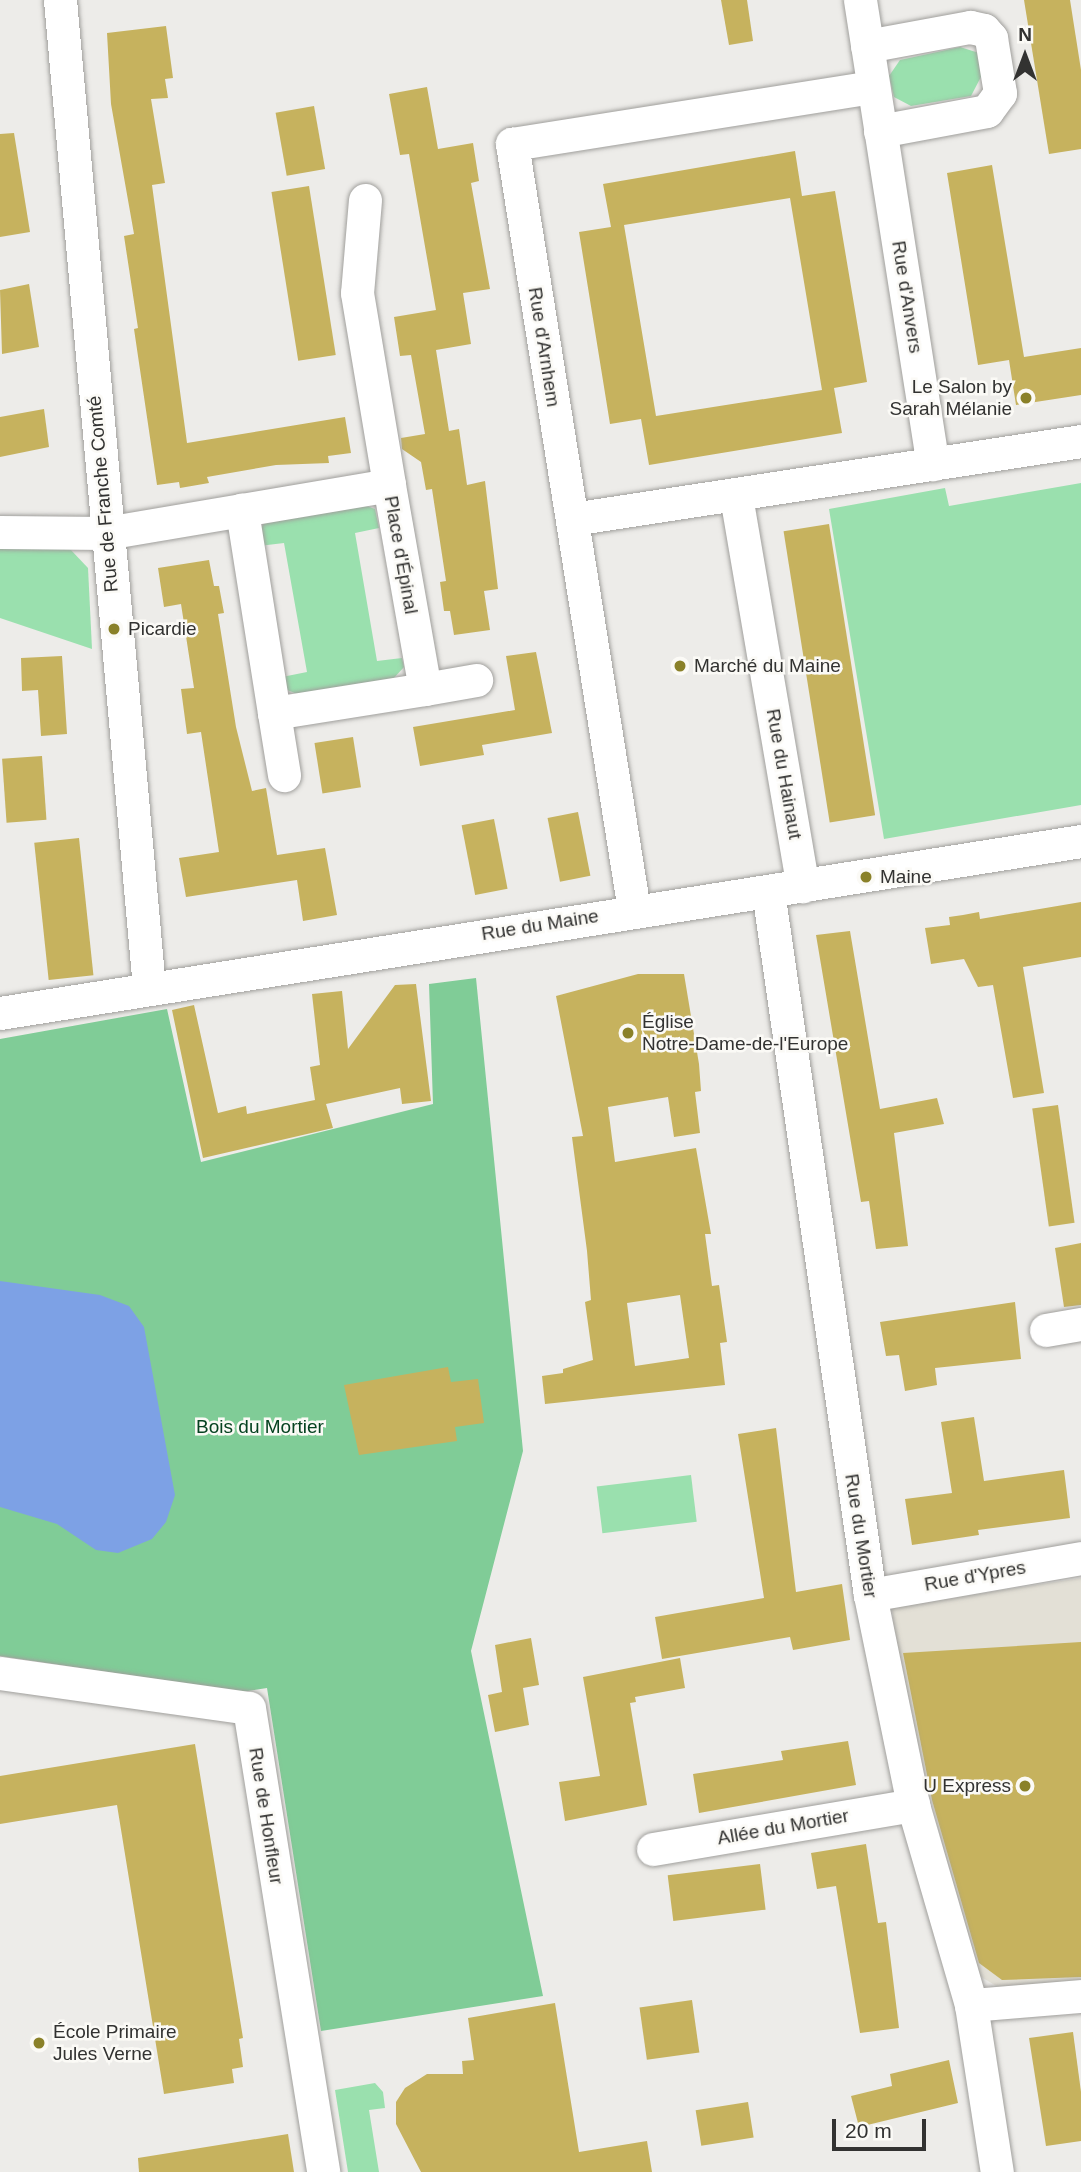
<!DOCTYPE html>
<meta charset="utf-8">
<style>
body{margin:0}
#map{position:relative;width:1081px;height:2172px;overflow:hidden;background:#edece9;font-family:Arial,sans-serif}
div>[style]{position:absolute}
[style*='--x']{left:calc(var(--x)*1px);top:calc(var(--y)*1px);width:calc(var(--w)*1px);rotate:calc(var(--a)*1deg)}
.built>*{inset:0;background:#e3e0d6}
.green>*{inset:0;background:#9ae0ae;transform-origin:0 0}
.forest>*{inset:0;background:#80cc97}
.water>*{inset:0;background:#7da1e5}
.building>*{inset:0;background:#c6b25e;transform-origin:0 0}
.roads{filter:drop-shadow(0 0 2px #a09f9c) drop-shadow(0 0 2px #a09f9c)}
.street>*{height:33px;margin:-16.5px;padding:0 16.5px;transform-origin:16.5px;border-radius:16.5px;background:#fff}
.dots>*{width:19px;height:19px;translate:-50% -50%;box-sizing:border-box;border:4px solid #fbfaf6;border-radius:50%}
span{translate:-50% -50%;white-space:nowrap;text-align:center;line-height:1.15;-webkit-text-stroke:5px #fbfaf6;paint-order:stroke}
.street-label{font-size:19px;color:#323231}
.poi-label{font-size:19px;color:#323231}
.right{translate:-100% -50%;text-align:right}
.left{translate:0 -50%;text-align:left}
.park-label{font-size:19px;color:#054220}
.north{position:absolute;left:990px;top:21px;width:70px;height:70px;-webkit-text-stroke:5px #fbfaf6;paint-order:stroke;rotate:0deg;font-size:19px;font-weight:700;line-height:28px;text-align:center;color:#323231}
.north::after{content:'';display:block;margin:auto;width:24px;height:32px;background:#323231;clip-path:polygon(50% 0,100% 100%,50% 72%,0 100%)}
.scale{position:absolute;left:832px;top:2119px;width:94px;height:32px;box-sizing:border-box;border:4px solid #323231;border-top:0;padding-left:9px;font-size:21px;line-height:24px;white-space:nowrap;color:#323231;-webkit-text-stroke:5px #fbfaf6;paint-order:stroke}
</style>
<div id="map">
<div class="built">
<i style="clip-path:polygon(1081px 1578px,1081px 1987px,1003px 1990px,973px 1972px,896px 1655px,892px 1607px)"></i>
</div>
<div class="green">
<i style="clip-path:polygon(960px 47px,979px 53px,983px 73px,971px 96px,911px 106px,894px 97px,889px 76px,900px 60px)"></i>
<i style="clip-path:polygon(1081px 483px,1081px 805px,884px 839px,829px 509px,945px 488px,949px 506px)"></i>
<i style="clip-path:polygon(364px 505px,375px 509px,379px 528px,355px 533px,377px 661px,402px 658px,404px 667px,393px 679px,297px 694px,285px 689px,282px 677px,307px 672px,284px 543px,259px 546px,257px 533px,265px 522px)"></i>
<i style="clip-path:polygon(0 547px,70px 549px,88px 568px,92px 649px,0 618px)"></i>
<i style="left:691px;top:1475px;width:47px;height:95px;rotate:83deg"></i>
<i style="clip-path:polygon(375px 2083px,383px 2092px,385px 2108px,369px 2110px,379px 2172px,348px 2172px,335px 2090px)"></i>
</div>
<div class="forest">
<i style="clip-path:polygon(476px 978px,523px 1451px,471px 1651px,543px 1996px,321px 2031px,267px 1688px,241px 1692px,0 1656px,0 1039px,167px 1009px,201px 1162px,433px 1104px,429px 984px)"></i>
</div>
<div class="water">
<i style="clip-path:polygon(0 1281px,100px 1295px,129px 1306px,144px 1327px,175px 1495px,166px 1522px,152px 1539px,118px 1553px,96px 1550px,57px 1524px,0 1507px)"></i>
</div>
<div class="building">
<i style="clip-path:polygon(721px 0,747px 0,753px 41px,729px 45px)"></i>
<i style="clip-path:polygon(1024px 0,1070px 0,1081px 70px,1081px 149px,1049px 154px)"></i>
<i style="clip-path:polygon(166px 26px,173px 78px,165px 79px,168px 98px,151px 99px,165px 183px,152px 185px,187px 443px,345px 417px,351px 453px,328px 456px,329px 463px,276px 465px,207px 477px,209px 483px,180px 488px,179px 482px,157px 485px,134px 329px,138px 328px,124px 236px,134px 234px,111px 104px,107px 33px)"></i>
<i style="clip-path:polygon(427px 87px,438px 149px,473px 143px,479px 181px,471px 183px,490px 289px,463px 293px,471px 344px,436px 350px,449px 431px,459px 429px,467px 485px,485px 481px,498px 589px,484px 591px,490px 630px,454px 635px,450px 611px,444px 611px,440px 582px,446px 581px,432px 489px,426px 490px,421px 462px,402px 449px,401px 438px,425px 434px,411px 355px,400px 356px,394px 317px,436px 310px,409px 154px,400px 155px,389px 94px)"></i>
<i style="left:314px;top:106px;width:64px;height:39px;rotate:80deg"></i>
<i style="clip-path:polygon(14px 133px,30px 232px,0 237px,0 134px)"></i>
<i style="clip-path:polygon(evenodd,795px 151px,802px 196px,835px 191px,867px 382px,834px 388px,842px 433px,649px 465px,641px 419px,610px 424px,579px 232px,611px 227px,603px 184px,795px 151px,790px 198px,822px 390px,656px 416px,624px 225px,790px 198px)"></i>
<i style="clip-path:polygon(992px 165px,1024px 357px,1081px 348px,1081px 395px,1016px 405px,1009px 360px,978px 365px,947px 173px)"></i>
<i style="left:309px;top:186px;width:171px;height:38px;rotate:81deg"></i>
<i style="clip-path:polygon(29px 284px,39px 347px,2px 354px,0 290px)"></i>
<i style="clip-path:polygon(44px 409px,49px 447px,0 457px,0 417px)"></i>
<i style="left:829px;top:524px;width:295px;height:46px;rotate:81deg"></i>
<i style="clip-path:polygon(209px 560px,214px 586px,219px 586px,224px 613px,218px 614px,236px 727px,252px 791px,266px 788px,277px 855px,325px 848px,337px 915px,303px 921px,297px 880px,186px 897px,179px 858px,219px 852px,201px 732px,187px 734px,181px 689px,194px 688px,181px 604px,164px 607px,158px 568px)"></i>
<i style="clip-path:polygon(536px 652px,552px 733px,482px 745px,484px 755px,420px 766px,413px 727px,515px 710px,506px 656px)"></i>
<i style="clip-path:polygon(62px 656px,67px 734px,41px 736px,38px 690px,22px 691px,21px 658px)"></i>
<i style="left:353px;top:737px;width:51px;height:39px;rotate:81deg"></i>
<i style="left:42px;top:756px;width:64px;height:40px;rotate:86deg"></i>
<i style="left:578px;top:812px;width:65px;height:31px;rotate:79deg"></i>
<i style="left:494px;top:819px;width:71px;height:33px;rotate:79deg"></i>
<i style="left:79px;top:838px;width:138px;height:45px;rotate:84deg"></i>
<i style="clip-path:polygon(1081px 902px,1081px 957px,1023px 967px,1044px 1093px,1013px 1098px,993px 985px,978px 987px,964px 959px,931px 964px,925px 928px,950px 925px,949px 917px,963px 915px,979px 912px,980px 919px)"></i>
<i style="clip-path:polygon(850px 931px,880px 1109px,937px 1098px,944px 1124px,894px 1133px,908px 1246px,876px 1249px,869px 1201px,861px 1202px,816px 935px)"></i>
<i style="clip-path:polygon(evenodd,638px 974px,684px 974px,699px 1064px,701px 1091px,695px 1092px,700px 1133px,674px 1137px,668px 1097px,608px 1107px,615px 1162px,696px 1148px,711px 1234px,705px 1234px,712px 1286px,719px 1285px,727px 1342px,720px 1343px,725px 1385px,545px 1404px,542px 1376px,563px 1373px,563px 1369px,593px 1360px,585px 1302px,591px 1300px,587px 1251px,572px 1137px,583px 1136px,556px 996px,638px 974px,680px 1295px,689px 1358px,635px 1366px,627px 1303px,680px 1295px)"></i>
<i style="clip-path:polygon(416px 984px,431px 1101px,402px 1104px,400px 1088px,326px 1104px,333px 1128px,203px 1158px,172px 1010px,194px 1005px,218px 1113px,246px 1106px,247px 1114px,315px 1100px,310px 1067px,320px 1065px,312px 994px,342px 991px,348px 1049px,395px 985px)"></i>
<i style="left:1058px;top:1105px;width:119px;height:26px;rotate:82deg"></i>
<i style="clip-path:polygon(1081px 1243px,1081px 1305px,1064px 1307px,1055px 1248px)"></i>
<i style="clip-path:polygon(1015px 1302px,1021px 1359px,935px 1368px,937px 1385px,905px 1391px,899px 1355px,886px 1356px,880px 1322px)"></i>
<i style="clip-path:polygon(448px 1367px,451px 1382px,478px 1379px,484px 1423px,455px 1427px,457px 1441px,359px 1455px,344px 1385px)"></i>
<i style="clip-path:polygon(974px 1417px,984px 1481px,1064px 1470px,1070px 1518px,978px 1530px,979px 1535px,912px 1545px,905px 1499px,952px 1493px,941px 1422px)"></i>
<i style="clip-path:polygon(776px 1428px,796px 1592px,842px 1584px,850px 1640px,793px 1650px,790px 1637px,662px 1659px,655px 1617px,764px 1598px,738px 1434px)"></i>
<i style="clip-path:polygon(531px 1638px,539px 1685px,523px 1688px,529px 1725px,495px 1732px,488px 1695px,502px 1692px,495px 1645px)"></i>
<i style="clip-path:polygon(1081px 1642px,1081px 1977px,1002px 1980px,979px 1963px,932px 1800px,903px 1653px)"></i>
<i style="clip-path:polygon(680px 1658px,685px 1688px,635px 1697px,636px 1702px,630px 1703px,647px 1805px,565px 1821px,559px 1782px,600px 1776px,583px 1677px)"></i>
<i style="clip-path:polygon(848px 1741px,856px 1785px,699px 1813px,693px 1774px,783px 1760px,781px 1751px)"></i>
<i style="clip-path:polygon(195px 1744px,243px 2038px,239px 2039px,243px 2067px,232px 2069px,234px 2083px,164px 2094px,117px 1805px,0 1824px,0 1776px)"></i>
<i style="clip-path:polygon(866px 1844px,878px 1923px,886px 1922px,899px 2028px,860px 2033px,836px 1886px,817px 1889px,811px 1853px)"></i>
<i style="left:760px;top:1864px;width:46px;height:93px;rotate:83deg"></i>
<i style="left:692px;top:2000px;width:53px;height:53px;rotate:82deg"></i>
<i style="clip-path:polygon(555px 2003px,579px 2152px,647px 2141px,652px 2172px,421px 2172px,396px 2124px,396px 2102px,405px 2088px,427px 2074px,463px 2074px,462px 2061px,474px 2060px,468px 2018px)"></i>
<i style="clip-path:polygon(1073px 2032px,1081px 2092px,1081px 2141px,1046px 2146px,1029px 2038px)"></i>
<i style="clip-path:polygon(949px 2060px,958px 2103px,859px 2127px,851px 2096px,892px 2086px,890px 2074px)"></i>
<i style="left:748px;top:2102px;width:36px;height:53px;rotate:81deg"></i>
<i style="clip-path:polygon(288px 2134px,294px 2172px,139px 2172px,138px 2158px)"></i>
</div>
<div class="roads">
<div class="street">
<i style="--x:60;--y:0;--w:991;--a:84.85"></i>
<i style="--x:860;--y:0;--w:470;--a:81.1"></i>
<i style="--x:867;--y:46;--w:105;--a:-10.5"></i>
<i style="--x:970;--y:27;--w:14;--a:12"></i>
<i style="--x:984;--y:30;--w:11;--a:49"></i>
<i style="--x:991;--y:38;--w:56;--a:80.7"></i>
<i style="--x:1000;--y:93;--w:22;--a:126"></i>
<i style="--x:987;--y:111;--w:109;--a:169.4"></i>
<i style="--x:365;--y:200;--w:93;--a:94.9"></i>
<i style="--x:357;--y:293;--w:195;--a:80.5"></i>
<i style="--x:736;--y:496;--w:396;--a:80.3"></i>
<i style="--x:572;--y:519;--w:515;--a:-8.71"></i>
<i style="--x:0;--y:532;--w:106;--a:0.5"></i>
<i style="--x:106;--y:533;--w:287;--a:-9.6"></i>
<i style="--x:389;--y:485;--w:207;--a:80"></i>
<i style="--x:425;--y:689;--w:153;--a:171"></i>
<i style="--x:274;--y:713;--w:206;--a:-99"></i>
<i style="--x:425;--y:689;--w:52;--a:-10"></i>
<i style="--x:274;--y:713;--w:63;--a:80.8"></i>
<i style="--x:768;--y:891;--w:711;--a:81.76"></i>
<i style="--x:870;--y:1595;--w:214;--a:78.4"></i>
<i style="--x:913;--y:1805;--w:208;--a:73.8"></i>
<i style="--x:971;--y:2005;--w:169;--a:81.2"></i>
<i style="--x:634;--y:910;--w:776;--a:-99.05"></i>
<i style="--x:512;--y:144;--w:364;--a:-9"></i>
<i style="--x:0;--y:1013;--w:1095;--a:-9.04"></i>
<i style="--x:1046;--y:1330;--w:36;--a:-10"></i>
<i style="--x:870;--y:1595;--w:214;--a:-9.9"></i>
<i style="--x:0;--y:1673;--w:251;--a:8"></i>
<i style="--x:249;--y:1708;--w:470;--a:80.9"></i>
<i style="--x:653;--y:1849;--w:264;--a:-9.6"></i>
<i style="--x:971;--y:2005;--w:110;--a:-4.7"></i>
</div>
</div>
<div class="dots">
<i style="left:1026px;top:398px;background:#8a8129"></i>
<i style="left:114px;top:629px;background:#8a8129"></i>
<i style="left:680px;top:666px;background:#8a8129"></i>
<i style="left:866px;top:877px;background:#8a8129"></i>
<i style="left:628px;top:1033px;background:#8a8129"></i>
<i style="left:1025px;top:1786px;background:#8a8129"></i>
<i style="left:39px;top:2043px;background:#8a8129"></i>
</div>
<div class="street-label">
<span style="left:907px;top:297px;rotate:81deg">Rue d'Anvers</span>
<span style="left:544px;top:347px;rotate:81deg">Rue d'Arnhem</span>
<span style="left:103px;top:494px;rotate:-95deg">Rue de Franche Comté</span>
<span style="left:401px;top:555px;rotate:80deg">Place d'Épinal</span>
<span style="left:784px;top:774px;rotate:80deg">Rue du Hainaut</span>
<span style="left:540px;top:925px;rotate:-9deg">Rue du Maine</span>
<span style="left:861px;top:1536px;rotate:81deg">Rue du Mortier</span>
<span style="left:975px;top:1576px;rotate:-10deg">Rue d'Ypres</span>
<span style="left:266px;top:1816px;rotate:81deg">Rue de Honfleur</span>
<span style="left:783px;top:1827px;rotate:-10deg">Allée du Mortier</span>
</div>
<div class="poi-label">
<span class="right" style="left:1012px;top:398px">Le Salon by<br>Sarah Mélanie</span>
<span class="left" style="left:128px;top:629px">Picardie</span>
<span class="left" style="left:694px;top:666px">Marché du Maine</span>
<span class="left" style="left:880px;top:877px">Maine</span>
<span class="left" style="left:642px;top:1033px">Église<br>Notre-Dame-de-l'Europe</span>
<span class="right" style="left:1011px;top:1786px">U Express</span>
<span class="left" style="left:53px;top:2043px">École Primaire<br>Jules Verne</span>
</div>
<div class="park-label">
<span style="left:260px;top:1427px">Bois du Mortier</span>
</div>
<div class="north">N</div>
<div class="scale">20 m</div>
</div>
